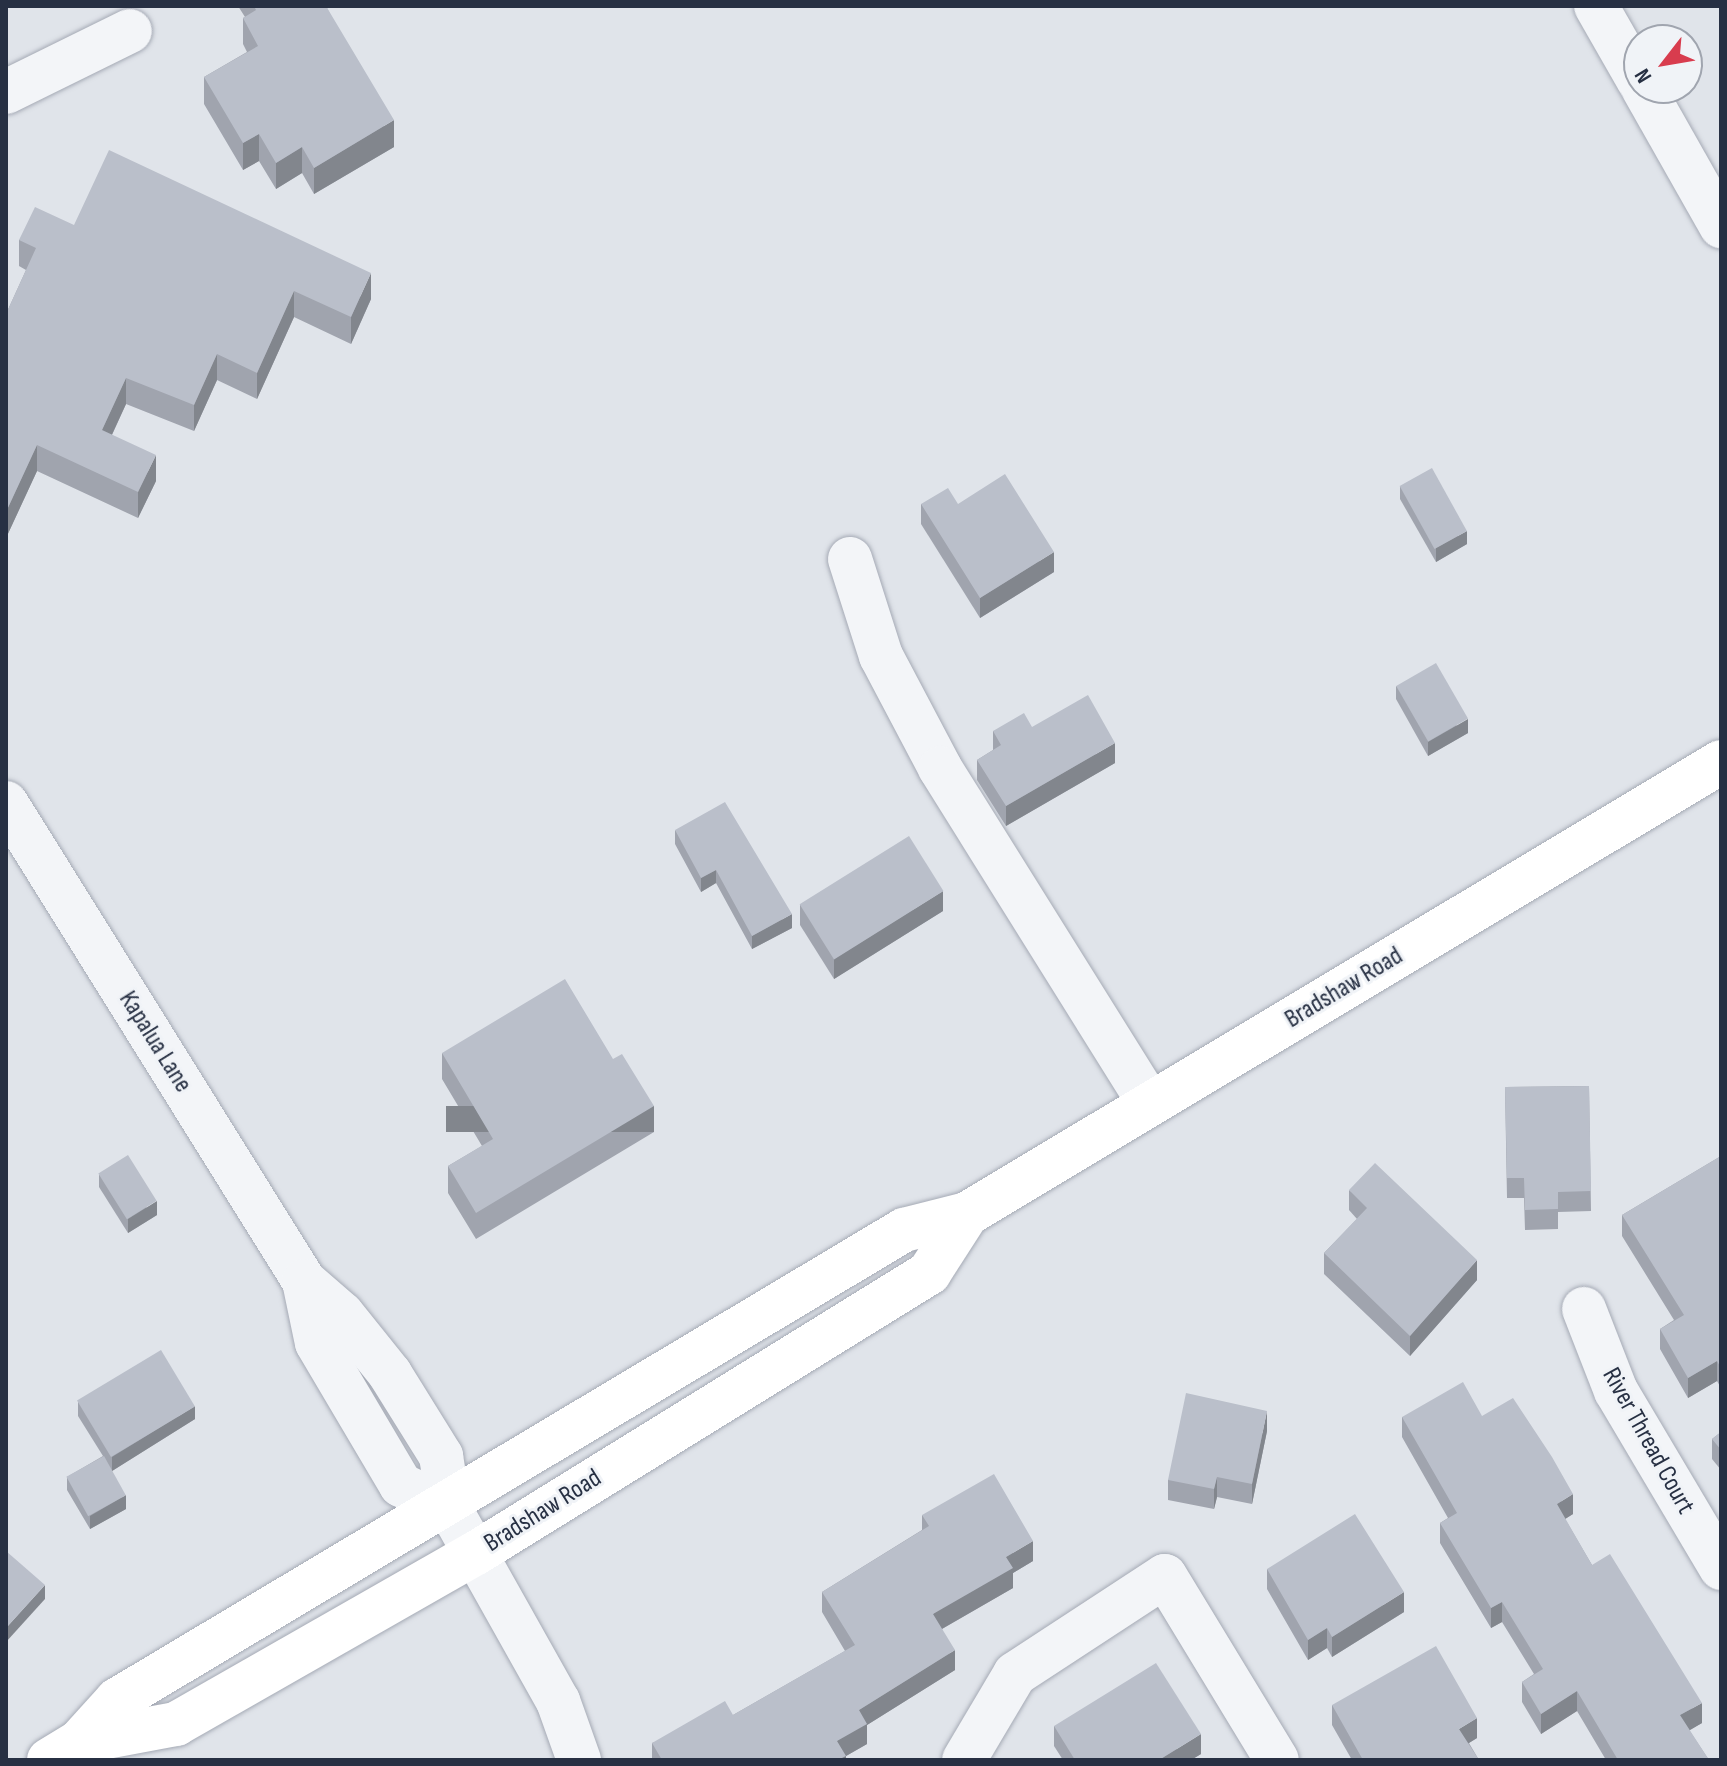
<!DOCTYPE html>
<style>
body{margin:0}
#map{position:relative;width:1727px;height:1766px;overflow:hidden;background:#e0e4ea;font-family:"Sofia Sans Condensed",sans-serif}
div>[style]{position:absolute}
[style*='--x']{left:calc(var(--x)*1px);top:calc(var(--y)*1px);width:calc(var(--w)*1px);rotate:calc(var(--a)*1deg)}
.roads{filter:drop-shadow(0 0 2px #a5aab5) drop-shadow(0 0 2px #a5aab5)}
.minor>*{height:44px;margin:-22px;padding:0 22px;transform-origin:22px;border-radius:22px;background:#f3f5f8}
.major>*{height:44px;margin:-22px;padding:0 22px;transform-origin:22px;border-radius:22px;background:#fff}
.wall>*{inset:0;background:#a0a4ae}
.shaded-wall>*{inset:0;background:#82868d;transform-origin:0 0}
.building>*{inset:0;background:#babfca;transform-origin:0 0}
span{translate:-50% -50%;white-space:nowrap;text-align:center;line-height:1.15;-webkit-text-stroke:6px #f0f3f7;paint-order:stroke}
.street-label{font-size:26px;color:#273043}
.frame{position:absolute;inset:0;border:8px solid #273043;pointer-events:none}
.north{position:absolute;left:1623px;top:24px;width:80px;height:80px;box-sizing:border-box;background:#f0f3f7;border:2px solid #a0a5af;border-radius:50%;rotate:239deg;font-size:22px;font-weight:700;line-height:32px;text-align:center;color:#273043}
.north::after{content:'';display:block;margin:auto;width:28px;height:36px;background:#d83c4e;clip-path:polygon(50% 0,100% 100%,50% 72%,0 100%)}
</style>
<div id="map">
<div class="roads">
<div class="minor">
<i style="--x:1596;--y:6;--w:86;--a:60.2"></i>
<i style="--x:1643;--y:88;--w:159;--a:60.5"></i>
<i style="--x:6;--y:92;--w:138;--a:-26.2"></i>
<i style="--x:850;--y:559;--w:102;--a:72.3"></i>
<i style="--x:881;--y:656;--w:127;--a:62.2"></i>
<i style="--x:940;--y:768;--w:396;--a:58"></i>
<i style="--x:6;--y:803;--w:563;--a:58.06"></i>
<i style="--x:304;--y:1281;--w:50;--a:41"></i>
<i style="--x:342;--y:1314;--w:77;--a:51.3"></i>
<i style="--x:390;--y:1374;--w:97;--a:58.1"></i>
<i style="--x:441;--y:1456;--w:52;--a:81.1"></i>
<i style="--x:449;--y:1507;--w:223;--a:60.7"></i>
<i style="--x:558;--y:1701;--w:63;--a:70.4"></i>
<i style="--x:304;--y:1281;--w:63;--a:78.2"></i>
<i style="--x:317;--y:1343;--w:165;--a:59.4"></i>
<i style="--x:401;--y:1485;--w:53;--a:24.6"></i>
<i style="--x:1584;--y:1309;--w:88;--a:68.7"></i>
<i style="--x:1616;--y:1391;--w:206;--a:59.3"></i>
<i style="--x:964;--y:1760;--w:100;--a:-59.3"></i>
<i style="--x:1015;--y:1674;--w:179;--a:-33.2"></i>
<i style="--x:1165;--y:1576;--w:215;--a:58.7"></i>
</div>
<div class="major">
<i style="--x:79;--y:1742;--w:99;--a:-10.5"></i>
<i style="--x:176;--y:1724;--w:345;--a:-29.7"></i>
<i style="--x:476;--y:1553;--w:533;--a:-31.72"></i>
<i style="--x:929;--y:1273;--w:70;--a:-57.2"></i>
<i style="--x:49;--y:1760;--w:35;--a:-31"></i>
<i style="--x:79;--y:1742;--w:57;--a:-47.9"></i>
<i style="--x:117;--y:1700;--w:917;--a:-30.85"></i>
<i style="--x:904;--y:1230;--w:65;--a:-14.3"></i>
<i style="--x:967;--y:1214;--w:879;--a:-30.94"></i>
</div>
</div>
<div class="wall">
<i style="clip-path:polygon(238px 6px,326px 6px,394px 147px,314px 194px,302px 173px,276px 189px,259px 161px,243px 170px,204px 104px,204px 77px,247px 52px,243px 44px,243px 18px,245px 17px)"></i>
<i style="clip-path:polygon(74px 225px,371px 299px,351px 344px,294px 317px,257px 399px,217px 380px,194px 431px,126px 404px,112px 435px,156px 481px,138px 518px,37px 471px,6px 538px,6px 314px,26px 270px,19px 266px,19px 240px)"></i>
<i style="clip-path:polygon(1400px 486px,1467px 544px,1436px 562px,1400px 499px)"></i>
<i style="clip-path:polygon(921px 504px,958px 504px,1054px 572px,980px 618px,921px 524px)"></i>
<i style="clip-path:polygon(1396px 686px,1468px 733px,1428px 756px,1396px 699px)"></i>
<i style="clip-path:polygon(1032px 727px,1115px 763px,1006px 826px,977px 780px,977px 760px,993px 750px,993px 731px)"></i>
<i style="clip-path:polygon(675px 830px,792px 928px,752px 949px,716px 883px,701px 892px,675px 844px)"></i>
<i style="clip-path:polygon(800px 905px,943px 911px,834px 979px,800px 925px)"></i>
<i style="clip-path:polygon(442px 1053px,654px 1132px,476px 1239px,448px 1193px,448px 1166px,482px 1146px,442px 1079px)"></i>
<i style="clip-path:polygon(1589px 1086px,1591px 1211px,1558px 1212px,1558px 1229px,1525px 1230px,1524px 1198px,1507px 1198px,1505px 1087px)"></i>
<i style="clip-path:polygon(1721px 1156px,1721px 1388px,1717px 1381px,1688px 1398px,1660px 1349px,1660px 1329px,1674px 1320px,1622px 1236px,1622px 1215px)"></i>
<i style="clip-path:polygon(99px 1174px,157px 1215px,128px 1233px,99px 1187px)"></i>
<i style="clip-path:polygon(1349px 1190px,1477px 1280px,1410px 1356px,1324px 1274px,1324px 1253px,1357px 1219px,1349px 1210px)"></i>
<i style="clip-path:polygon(78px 1402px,195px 1419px,112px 1471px,126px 1509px,90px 1529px,67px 1490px,67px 1477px,103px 1456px,78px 1416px)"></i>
<i style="clip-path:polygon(1482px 1416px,1573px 1514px,1565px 1519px,1592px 1565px,1702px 1723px,1689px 1730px,1709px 1760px,1606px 1760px,1577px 1711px,1541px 1734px,1522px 1702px,1522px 1682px,1534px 1674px,1502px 1622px,1491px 1628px,1440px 1543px,1440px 1523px,1448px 1518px,1402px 1437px,1402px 1417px)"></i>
<i style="clip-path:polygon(1267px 1431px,1252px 1504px,1217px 1497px,1214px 1509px,1168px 1500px,1168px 1480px)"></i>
<i style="clip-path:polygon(1721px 1432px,1721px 1470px,1712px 1459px,1712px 1439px)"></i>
<i style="clip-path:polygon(922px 1515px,1033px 1561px,1013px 1573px,1013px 1588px,942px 1629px,955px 1670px,867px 1725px,867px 1744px,846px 1756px,846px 1760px,652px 1760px,652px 1743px,733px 1715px,845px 1651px,822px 1612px,822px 1592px,922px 1530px)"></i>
<i style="clip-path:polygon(1267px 1569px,1404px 1612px,1332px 1657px,1327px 1648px,1308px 1660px,1267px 1589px)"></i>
<i style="clip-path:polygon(1332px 1705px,1477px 1738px,1469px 1743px,1479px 1760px,1352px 1760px,1332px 1725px)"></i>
<i style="clip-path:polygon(1054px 1726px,1201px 1754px,1191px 1760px,1063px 1760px,1054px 1746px)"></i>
</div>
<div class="shaded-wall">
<i style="clip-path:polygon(394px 120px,394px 147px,314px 194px,314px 168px)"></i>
<i style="clip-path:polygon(259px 134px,259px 161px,243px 170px,243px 143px)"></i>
<i style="clip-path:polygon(302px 147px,302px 173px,276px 189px,276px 163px)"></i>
<i style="clip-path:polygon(371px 273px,371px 299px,351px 344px,351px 317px)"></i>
<i style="clip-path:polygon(294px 291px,294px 317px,257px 399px,257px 373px)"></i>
<i style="clip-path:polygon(217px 354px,217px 380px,194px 431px,194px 405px)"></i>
<i style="clip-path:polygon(126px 378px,126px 404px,102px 456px,102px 430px)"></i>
<i style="clip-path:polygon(37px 445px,37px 471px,6px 538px,6px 512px)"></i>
<i style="clip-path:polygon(156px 455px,156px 481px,138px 518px,138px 492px)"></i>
<i style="clip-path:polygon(1467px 531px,1467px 544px,1436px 562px,1436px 548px)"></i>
<i style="clip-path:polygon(1054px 552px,1054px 572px,980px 618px,980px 598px)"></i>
<i style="clip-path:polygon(1468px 719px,1468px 733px,1428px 756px,1428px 742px)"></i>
<i style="clip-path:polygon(1115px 743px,1115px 763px,1006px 826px,1006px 806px)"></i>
<i style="clip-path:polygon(716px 870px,716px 883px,701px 892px,701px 878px)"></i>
<i style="clip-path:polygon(943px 891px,943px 911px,834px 979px,834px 959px)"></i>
<i style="clip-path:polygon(792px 914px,792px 928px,752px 949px,752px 936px)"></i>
<i style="left:654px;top:1106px;width:26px;height:208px;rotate:90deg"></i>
<i style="clip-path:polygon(157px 1201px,157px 1215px,128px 1233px,128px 1219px)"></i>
<i style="clip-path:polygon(1477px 1260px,1477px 1280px,1410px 1356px,1410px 1336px)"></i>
<i style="clip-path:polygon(1717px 1361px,1717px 1381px,1688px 1398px,1688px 1378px)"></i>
<i style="clip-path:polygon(195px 1406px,195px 1419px,112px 1471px,112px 1457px)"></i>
<i style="clip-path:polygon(1267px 1411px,1267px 1431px,1252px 1504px,1252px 1484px)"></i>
<i style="clip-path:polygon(1217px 1477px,1217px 1497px,1214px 1509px,1214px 1489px)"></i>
<i style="clip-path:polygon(1573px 1494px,1573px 1514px,1557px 1524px,1557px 1504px)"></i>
<i style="clip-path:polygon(126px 1495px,126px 1509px,90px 1529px,90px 1516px)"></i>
<i style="clip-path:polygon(1033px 1541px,1033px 1561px,1013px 1573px,1013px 1588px,933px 1634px,933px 1614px,1006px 1557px)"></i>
<i style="clip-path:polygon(45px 1585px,45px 1599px,6px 1642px,6px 1628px)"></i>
<i style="clip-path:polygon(1404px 1592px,1404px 1612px,1332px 1657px,1332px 1637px)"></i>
<i style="clip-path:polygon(1502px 1602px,1502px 1622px,1491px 1628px,1491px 1608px)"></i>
<i style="clip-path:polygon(1327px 1628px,1327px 1648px,1308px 1660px,1308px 1640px)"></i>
<i style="clip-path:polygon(955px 1650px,955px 1670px,867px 1725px,867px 1744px,846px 1756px,846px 1760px,837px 1760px,837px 1741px,859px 1710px)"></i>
<i style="clip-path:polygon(1577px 1691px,1577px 1711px,1541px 1734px,1541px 1714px)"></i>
<i style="clip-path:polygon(1702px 1703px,1702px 1723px,1680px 1736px,1680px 1715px)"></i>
<i style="clip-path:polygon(1477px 1718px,1477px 1738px,1459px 1749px,1459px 1729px)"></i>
<i style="clip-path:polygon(1201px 1734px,1201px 1754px,1191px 1760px,1159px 1760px)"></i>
</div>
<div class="building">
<i style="clip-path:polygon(254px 6px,326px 6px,394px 120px,314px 168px,302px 147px,276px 163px,259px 134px,243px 143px,204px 77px,258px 46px,243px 18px,256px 10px)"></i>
<i style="clip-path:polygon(109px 150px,371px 273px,351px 317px,294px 291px,257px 373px,217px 354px,194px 405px,126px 378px,102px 430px,156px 455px,138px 492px,37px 445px,6px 512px,6px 314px,36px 248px,19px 240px,35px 207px,74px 225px)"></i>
<i style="left:1432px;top:468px;width:72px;height:37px;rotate:61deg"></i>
<i style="clip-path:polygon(1005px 474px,1054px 552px,980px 598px,921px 504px,948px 488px,958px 504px)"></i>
<i style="left:1436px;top:663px;width:64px;height:46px;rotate:60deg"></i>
<i style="clip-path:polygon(1088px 695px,1115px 743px,1006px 806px,977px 760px,1001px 745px,993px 731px,1024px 713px,1032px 727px)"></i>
<i style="clip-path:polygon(725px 802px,792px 914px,752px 936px,716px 870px,701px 878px,675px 830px)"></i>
<i style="left:909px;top:836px;width:65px;height:129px;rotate:58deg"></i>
<i style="clip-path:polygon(565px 979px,613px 1059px,622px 1054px,654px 1106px,476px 1213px,448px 1166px,493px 1139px,442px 1053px)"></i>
<i style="clip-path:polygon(1589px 1086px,1591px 1191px,1558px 1192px,1558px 1209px,1525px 1210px,1524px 1178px,1507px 1178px,1505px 1087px)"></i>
<i style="left:128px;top:1155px;width:54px;height:35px;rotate:58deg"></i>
<i style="clip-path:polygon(1721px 1156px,1721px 1368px,1717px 1361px,1688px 1378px,1660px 1329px,1684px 1315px,1622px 1215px)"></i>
<i style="clip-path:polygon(1375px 1163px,1477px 1260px,1410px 1336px,1324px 1253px,1367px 1208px,1349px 1190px)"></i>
<i style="left:161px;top:1350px;width:66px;height:98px;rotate:59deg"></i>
<i style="clip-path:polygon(1463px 1382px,1482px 1416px,1513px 1398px,1552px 1457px,1573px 1494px,1557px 1504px,1592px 1565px,1610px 1554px,1702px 1703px,1680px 1715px,1709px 1760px,1618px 1760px,1577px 1691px,1541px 1714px,1522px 1682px,1543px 1669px,1502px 1602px,1491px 1608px,1440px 1523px,1457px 1513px,1402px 1417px)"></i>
<i style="clip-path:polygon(1186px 1393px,1267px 1411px,1252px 1484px,1217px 1477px,1214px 1489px,1168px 1480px)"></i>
<i style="clip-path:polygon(1721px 1432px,1721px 1450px,1712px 1439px)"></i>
<i style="left:104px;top:1456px;width:45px;height:43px;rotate:61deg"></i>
<i style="clip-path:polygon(994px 1474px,1033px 1541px,1006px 1557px,1013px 1568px,933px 1614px,955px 1650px,859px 1710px,867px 1724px,837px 1741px,846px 1756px,838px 1760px,662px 1760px,652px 1743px,725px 1701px,733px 1715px,855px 1645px,822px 1592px,929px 1526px,922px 1515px)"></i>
<i style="clip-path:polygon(1355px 1514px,1404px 1592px,1332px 1637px,1327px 1628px,1308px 1640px,1267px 1569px)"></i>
<i style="clip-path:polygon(6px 1551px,45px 1585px,6px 1628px)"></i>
<i style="clip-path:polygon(1436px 1646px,1477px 1718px,1459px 1729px,1479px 1760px,1363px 1760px,1332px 1705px)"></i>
<i style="clip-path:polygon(1156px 1663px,1201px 1734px,1159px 1760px,1075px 1760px,1054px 1726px)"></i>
</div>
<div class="street-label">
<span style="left:1344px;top:988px;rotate:-31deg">Bradshaw Road</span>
<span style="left:155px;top:1042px;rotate:58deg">Kapalua Lane</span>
<span style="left:1648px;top:1441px;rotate:61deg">River Thread Court</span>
<span style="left:543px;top:1511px;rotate:-32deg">Bradshaw Road</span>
</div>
<div class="frame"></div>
<div class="north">N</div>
</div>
